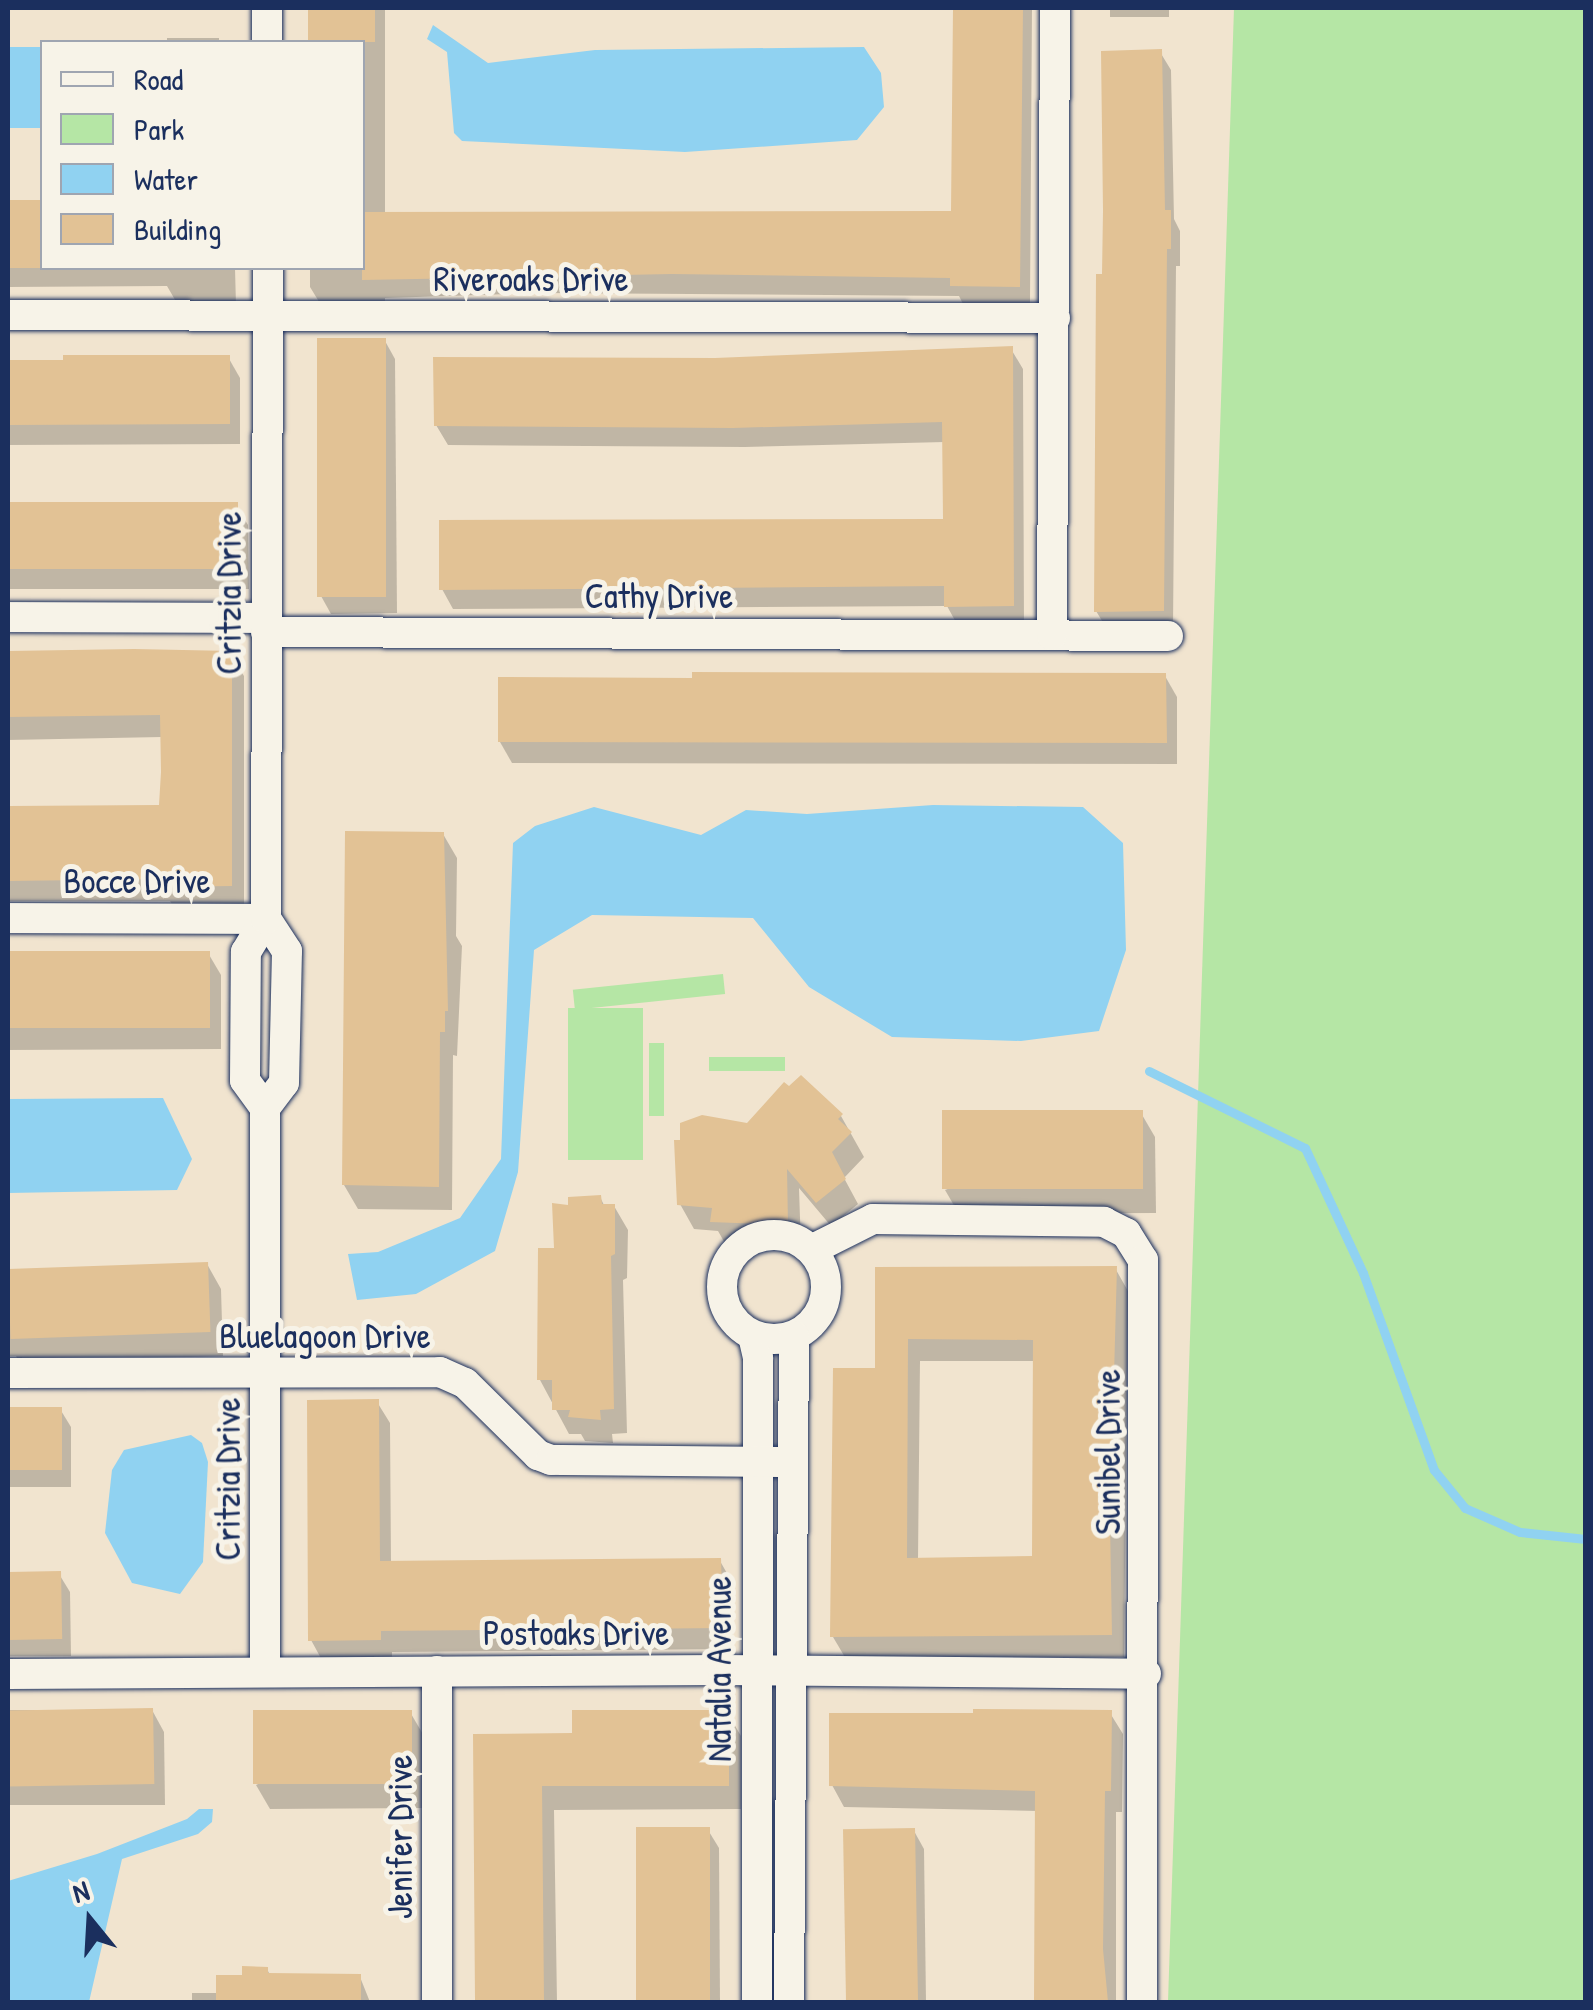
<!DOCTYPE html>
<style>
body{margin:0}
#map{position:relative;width:1593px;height:2010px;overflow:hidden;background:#f1e4cf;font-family:"Patrick Hand",sans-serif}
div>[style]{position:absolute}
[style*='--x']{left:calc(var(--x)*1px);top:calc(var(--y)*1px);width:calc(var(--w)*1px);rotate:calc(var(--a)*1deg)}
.green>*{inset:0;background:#b5e6a5;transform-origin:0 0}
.water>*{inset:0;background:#90d2f1;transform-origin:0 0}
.shadow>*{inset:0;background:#0003;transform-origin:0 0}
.stream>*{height:9px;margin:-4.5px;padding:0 4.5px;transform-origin:4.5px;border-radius:4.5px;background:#90d2f1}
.building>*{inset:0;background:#e2c295;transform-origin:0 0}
.roads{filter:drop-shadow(0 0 2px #1b2f5e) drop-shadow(0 0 2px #1b2f5e)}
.street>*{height:30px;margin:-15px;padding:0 15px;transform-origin:15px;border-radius:15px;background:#f7f3e8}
.street>.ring{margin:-15px;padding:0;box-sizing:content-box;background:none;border:30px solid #f7f3e8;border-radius:50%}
span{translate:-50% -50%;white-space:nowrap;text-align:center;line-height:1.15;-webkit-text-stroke:10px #f7f3e8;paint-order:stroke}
.street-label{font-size:35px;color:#1b2f5e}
.frame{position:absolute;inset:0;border:10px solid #1b2f5e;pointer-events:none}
.legend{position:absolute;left:40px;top:40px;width:325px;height:230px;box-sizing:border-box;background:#f7f3e8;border:2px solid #9fa5b1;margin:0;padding:12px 18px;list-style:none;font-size:30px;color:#1b2f5e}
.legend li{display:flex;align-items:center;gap:20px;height:50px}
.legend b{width:50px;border:2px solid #9fa5b1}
.north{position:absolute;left:40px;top:1870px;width:100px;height:100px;-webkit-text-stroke:8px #f7f3e8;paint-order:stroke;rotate:342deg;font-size:28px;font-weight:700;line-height:40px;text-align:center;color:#1b2f5e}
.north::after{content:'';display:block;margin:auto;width:35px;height:45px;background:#1b2f5e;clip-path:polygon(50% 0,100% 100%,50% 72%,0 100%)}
</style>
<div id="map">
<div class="green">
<i style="clip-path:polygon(1234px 8px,1585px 8px,1585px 2002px,1168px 2002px)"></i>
<i style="left:723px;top:974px;width:20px;height:151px;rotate:84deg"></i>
<i style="left:643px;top:1008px;width:152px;height:75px;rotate:90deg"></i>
<i style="left:649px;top:1043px;width:15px;height:73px"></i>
<i style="left:709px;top:1057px;width:76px;height:14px"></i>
</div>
<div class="water">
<i style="clip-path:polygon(433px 25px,488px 63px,595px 50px,864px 47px,881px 73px,884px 107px,857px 140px,685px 152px,462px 141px,454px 133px,447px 52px,427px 39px)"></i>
<i style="left:42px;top:47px;width:81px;height:34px;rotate:90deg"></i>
<i style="clip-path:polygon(933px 805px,1083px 807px,1123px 843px,1126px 950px,1099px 1031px,1021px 1041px,892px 1037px,809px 987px,753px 918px,592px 915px,534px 950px,518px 1172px,495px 1251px,416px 1294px,357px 1300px,348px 1254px,378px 1252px,460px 1218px,501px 1159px,513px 843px,535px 826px,594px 807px,701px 835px,746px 810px,807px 814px)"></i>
<i style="clip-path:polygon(163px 1098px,192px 1159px,177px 1190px,8px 1193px,8px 1099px)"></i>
<i style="clip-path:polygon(191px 1435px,202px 1443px,208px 1462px,203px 1562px,180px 1594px,132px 1583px,105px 1533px,112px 1470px,124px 1450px)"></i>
<i style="clip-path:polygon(199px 1809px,213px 1809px,212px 1822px,198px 1834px,122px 1859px,89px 2002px,8px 2002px,8px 1881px,97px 1854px,187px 1819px)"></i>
</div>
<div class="shadow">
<i style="clip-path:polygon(311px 8px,385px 8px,385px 214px,954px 213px,956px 8px,1032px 8px,1030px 305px,963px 304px,959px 296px,540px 293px,385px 298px,385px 305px,321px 305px,310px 287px,310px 268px,362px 268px,362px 42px,310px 42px)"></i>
<i style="left:1110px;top:8px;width:59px;height:9px"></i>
<i style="left:167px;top:38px;width:52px;height:4px"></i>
<i style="clip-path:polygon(1160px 52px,1171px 70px,1174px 219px,1180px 231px,1180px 266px,1176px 266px,1173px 629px,1107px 629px,1096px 611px,1104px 277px)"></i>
<i style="clip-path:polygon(8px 203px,42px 203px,42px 268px,235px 268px,236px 305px,178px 305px,167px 286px,8px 287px)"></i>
<i style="clip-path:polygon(385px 341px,395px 359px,397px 613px,331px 614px,321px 596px)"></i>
<i style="clip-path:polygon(1011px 349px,1023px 369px,1024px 625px,958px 626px,947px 606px,453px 609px,442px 589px,945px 522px,945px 442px,745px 447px,448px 445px,436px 425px,715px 361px)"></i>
<i style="clip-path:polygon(228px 357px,240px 378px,240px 444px,8px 445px,8px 362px)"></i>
<i style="clip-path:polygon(8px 505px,236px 505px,248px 525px,249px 589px,8px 589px)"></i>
<i style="clip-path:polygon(8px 654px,231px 654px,244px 676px,244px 909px,175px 909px,170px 901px,8px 901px,8px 806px,161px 807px,162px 737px,8px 740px)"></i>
<i style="clip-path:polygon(1165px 676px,1177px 697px,1177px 764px,512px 763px,500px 742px)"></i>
<i style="clip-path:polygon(443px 834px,457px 858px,456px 936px,462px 946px,457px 1056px,453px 1055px,452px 1210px,358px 1209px,344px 1185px)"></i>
<i style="clip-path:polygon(208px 953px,221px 975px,221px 1049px,8px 1050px,8px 955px)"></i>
<i style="clip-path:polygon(1141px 1113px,1155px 1137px,1156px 1213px,959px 1214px,945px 1190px)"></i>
<i style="clip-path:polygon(841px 1116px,864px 1157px,844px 1178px,858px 1204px,831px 1226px,799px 1188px,801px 1248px,726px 1245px,718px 1231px,694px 1229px,680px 1204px,748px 1126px)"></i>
<i style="clip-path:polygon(600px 1197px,605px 1207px,614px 1206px,628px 1230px,627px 1278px,623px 1280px,627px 1433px,612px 1434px,613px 1443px,585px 1441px,581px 1434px,569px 1434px,540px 1380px,557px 1251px,570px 1207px)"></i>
<i style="clip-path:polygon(207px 1264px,221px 1289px,223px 1356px,19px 1362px,16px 1356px,8px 1356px,8px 1270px)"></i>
<i style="clip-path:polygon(evenodd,1115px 1268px,1128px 1291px,1124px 1657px,846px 1659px,833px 1637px,877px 1370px,878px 1270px,1115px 1268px,920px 1361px,1035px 1361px,1034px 1559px,918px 1560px,920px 1361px)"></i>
<i style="clip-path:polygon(377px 1402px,390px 1423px,391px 1563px,720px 1561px,732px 1582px,733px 1649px,392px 1652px,392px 1661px,323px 1662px,311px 1640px)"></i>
<i style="clip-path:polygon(60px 1409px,71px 1427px,71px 1487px,8px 1487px,8px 1410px)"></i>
<i style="clip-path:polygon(8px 1574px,59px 1574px,70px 1592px,71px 1656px,8px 1656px)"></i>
<i style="clip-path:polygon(8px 1710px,152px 1710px,164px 1732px,165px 1805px,8px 1805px)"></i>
<i style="clip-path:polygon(410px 1712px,424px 1736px,425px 1808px,270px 1809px,256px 1785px)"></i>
<i style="clip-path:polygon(727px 1712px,741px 1736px,741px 1809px,554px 1810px,557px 2002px,478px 2002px,476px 1736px,574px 1735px)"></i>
<i style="clip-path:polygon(1110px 1713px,1123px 1734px,1122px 1812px,1116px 1812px,1116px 2002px,1039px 2002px,1038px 1811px,844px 1807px,832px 1785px)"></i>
<i style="clip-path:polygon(708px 1830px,719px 1848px,720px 2002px,639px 2002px,639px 1831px)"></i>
<i style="clip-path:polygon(914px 1831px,924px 1849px,926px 2002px,847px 2002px,846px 1833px)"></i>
<i style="clip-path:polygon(267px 1969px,270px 1975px,360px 1977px,370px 2002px,192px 2002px,192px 1993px,219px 1993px)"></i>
</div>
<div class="stream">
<i style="--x:1149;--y:1071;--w:174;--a:26.3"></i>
<i style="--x:1305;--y:1148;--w:138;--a:65.1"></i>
<i style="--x:1363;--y:1273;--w:209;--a:70.2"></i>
<i style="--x:1434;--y:1470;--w:49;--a:50.8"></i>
<i style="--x:1465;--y:1508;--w:60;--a:23.6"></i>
<i style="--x:1520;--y:1532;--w:66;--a:6.1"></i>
</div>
<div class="building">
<i style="left:308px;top:8px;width:67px;height:34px"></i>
<i style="clip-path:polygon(953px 8px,1023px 8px,1020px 287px,950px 286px,950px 278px,672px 274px,362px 280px,362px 212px,951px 211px)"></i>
<i style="clip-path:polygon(1162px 49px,1165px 210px,1171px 210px,1171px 249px,1167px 249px,1164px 611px,1094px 612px,1096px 274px,1102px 274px,1103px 211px,1101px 51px)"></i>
<i style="left:42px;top:200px;width:68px;height:34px;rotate:90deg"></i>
<i style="left:317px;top:338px;width:69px;height:259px"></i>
<i style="clip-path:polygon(1013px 346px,1014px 606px,944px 607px,944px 586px,439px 590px,439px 520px,943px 519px,942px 422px,733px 428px,434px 426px,433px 357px,715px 358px)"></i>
<i style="clip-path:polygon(63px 355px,230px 355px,230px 424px,8px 425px,8px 360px,63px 360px)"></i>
<i style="left:238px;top:502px;width:67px;height:230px;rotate:90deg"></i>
<i style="clip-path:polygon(134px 649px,232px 651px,232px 886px,159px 887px,159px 879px,8px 881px,8px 806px,159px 805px,161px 772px,160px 715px,8px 717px,8px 651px)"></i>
<i style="clip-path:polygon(692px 672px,1166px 673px,1167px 743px,498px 742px,498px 677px,692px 678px)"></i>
<i style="clip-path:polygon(345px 831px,444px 832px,448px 1011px,445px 1011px,445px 1032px,440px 1032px,439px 1187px,342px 1185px)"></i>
<i style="left:210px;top:951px;width:77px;height:202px;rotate:90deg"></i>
<i style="clip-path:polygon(801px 1075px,843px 1114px,838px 1119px,852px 1132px,832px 1152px,846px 1179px,816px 1203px,787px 1169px,788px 1225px,710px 1222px,712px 1208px,677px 1205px,674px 1140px,680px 1140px,680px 1123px,702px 1115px,747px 1123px,784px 1082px,789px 1086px)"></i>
<i style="left:1143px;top:1110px;width:79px;height:201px;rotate:90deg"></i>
<i style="clip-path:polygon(601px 1195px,602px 1204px,615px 1204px,615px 1254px,611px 1256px,614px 1409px,600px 1410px,601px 1420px,568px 1417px,570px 1410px,552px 1410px,552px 1380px,537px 1380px,538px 1248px,554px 1248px,552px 1203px,568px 1205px,568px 1197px)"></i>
<i style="left:208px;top:1262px;width:70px;height:200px;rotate:88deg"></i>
<i style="clip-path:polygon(evenodd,1117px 1266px,1110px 1522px,1112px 1635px,830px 1637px,833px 1368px,875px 1368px,875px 1267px,1117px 1266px,908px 1339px,1033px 1340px,1032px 1556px,907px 1558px,908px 1339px)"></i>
<i style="clip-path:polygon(379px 1399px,380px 1561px,721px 1558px,723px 1628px,381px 1631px,381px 1640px,308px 1641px,307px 1400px)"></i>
<i style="left:8px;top:1407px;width:54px;height:63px"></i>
<i style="left:61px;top:1571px;width:68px;height:53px;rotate:89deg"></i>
<i style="left:153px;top:1708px;width:76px;height:145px;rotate:89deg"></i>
<i style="clip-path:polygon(973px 1709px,1112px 1710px,1111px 1791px,1105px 1791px,1103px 1949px,1108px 2002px,1034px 2002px,1035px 1791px,829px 1786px,829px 1713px,973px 1713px)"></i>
<i style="left:412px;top:1710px;width:74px;height:159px;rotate:90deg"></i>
<i style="clip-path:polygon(572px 1710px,729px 1710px,729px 1786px,542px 1786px,544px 2002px,475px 2002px,473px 1734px,572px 1733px)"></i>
<i style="left:710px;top:1827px;width:175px;height:74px;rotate:90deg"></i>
<i style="left:915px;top:1828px;width:174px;height:72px;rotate:89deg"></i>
<i style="clip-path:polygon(242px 1966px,268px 1967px,268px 1973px,361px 1974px,361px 2002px,216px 2002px,216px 1975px,242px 1975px)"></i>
</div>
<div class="roads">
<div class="street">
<i style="--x:267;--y:8;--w:34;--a:90"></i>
<i style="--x:8;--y:315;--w:1047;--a:0.16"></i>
<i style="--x:8;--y:617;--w:258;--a:0.2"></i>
<i style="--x:266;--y:632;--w:902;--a:0.25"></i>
<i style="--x:1052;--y:635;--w:627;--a:-89.73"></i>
<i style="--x:8;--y:918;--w:258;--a:0.2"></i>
<i style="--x:265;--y:1108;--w:31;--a:-53"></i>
<i style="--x:284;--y:1083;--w:132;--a:-88.7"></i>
<i style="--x:287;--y:951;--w:38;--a:-123"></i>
<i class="ring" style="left:722px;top:1235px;width:74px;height:74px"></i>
<i style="--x:811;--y:1250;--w:69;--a:-26.6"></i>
<i style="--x:873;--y:1219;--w:231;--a:0.7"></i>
<i style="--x:1104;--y:1222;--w:25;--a:27"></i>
<i style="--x:1126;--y:1233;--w:32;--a:58"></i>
<i style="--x:1143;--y:1260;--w:742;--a:90.08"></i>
<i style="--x:753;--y:1336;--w:23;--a:77"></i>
<i style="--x:758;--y:1358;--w:644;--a:90.09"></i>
<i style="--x:8;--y:1373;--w:432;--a:-0.1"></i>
<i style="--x:440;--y:1372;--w:27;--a:24"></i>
<i style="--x:465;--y:1383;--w:103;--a:44.6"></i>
<i style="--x:538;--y:1455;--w:14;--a:21"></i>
<i style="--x:551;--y:1460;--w:239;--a:0.5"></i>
<i style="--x:265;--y:1670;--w:562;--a:-90"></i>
<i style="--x:265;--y:1108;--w:34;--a:-126"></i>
<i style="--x:245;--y:1080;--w:128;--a:-89.6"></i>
<i style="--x:246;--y:952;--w:39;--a:-59"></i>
<i style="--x:266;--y:919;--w:651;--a:-89.82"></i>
<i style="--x:437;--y:1671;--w:331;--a:90"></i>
<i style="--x:8;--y:1674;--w:714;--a:-0.32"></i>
<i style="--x:722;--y:1670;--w:424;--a:0.5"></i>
<i style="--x:789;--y:2002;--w:666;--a:-89.57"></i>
</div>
</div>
<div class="street-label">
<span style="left:531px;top:279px">Riveroaks Drive</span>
<span style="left:229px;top:593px;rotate:-90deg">Critzia Drive</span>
<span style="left:659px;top:596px">Cathy Drive</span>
<span style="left:137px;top:881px">Bocce Drive</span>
<span style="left:325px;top:1336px">Bluelagoon Drive</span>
<span style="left:1108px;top:1452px;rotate:-90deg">Sunibel Drive</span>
<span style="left:228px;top:1479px;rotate:-90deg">Critzia Drive</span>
<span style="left:576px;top:1633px">Postoaks Drive</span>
<span style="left:719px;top:1669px;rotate:-90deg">Natalia Avenue</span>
<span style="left:400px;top:1837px;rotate:-90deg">Jenifer Drive</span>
</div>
<div class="frame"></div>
<ul class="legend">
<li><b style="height:12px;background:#f7f3e8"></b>Road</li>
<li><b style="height:28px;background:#b5e6a5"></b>Park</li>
<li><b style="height:28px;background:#90d2f1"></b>Water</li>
<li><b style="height:28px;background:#e2c295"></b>Building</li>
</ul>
<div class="north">N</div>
</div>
